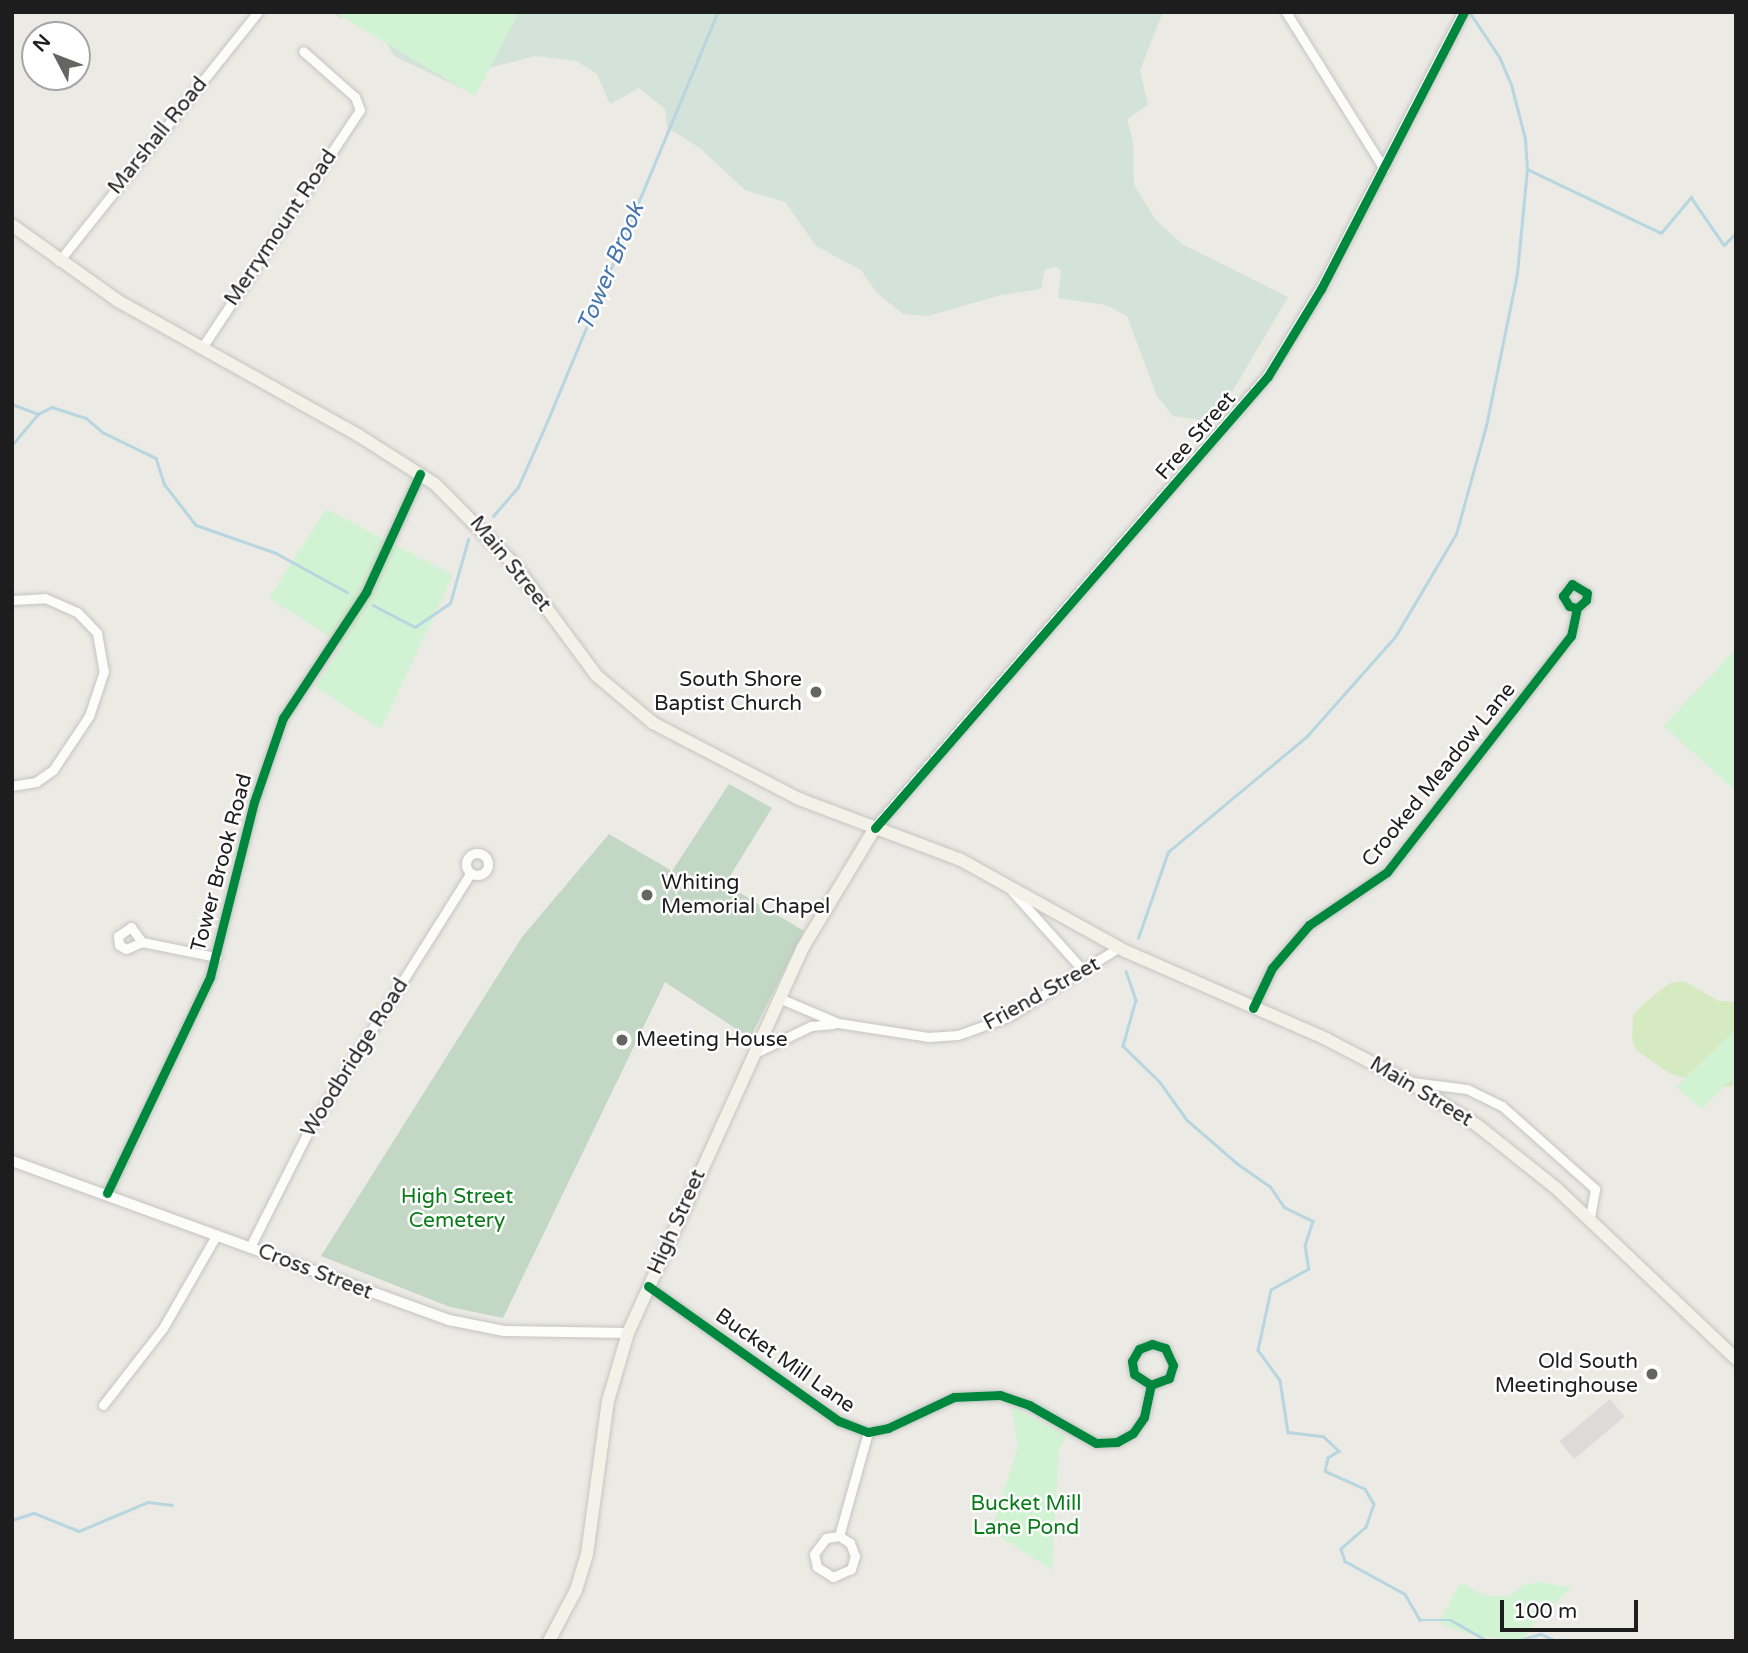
<!DOCTYPE html>
<style>
body{margin:0}
#map{position:relative;width:1748px;height:1653px;overflow:hidden;background:#ebeae5;font-family:"Varela Round",sans-serif}
div>[style]{position:absolute}
[style*='--x']{left:calc(var(--x)*1px);top:calc(var(--y)*1px);width:calc(var(--w)*1px);rotate:calc(var(--a)*1deg)}
.grass>*{inset:0;background:#d6eac2}
.wetland>*{inset:0;background:#d3e3d9}
.cemetery>*{inset:0;background:#c3d7c5}
.park>*{inset:0;background:#d2f3d3}
.parking>*{inset:0;background:#dcdbd9;transform-origin:0 0}
.stream>*{height:2.5px;margin:-1.25px;padding:0 1.25px;transform-origin:1.25px;border-radius:1.25px;background:#b7d6df}
.roads{filter:drop-shadow(0 0 2px #c4c4c1) drop-shadow(0 0 2px #c4c4c1)}
.minor>*{height:9px;margin:-4.5px;padding:0 4.5px;transform-origin:4.5px;border-radius:4.5px;background:#fcfcfb}
.minor>.ring{margin:-4.5px;padding:0;box-sizing:content-box;background:none;border:9px solid #fcfcfb;border-radius:50%}
.tertiary>*{height:10px;margin:-5px;padding:0 5px;transform-origin:5px;border-radius:5px;background:#fcfcfb}
.secondary>*{height:12px;margin:-6px;padding:0 6px;transform-origin:6px;border-radius:6px;background:#f2f2e9}
.cycleway>*{height:9px;margin:-4.5px;padding:0 4.5px;transform-origin:4.5px;border-radius:4.5px;background:#00873e}
.dots>*{width:19px;height:19px;translate:-50% -50%;box-sizing:border-box;border:4px solid #fff;border-radius:50%}
span{translate:-50% -50%;white-space:nowrap;text-align:center;line-height:1.15;-webkit-text-stroke:5px #fff;paint-order:stroke}
.street-label{font-size:21px;color:#1d1d1d}
.poi-label{font-size:21px;color:#1d1d1d}
.right{translate:-100% -50%;text-align:right}
.left{translate:0 -50%;text-align:left}
.park-label{font-size:21px;color:#097c18}
.water-label{font-size:23px;color:#4776ae;font-style:italic}
.frame{position:absolute;inset:0;border:14px solid #1d1d1d;pointer-events:none}
.north{position:absolute;left:21px;top:21px;width:70px;height:70px;box-sizing:border-box;background:#fff;border:2px solid #a5a5a5;border-radius:50%;rotate:312deg;font-size:19px;font-weight:700;line-height:28px;text-align:center;color:#1d1d1d}
.north::after{content:'';display:block;margin:auto;width:24px;height:32px;background:#656563;clip-path:polygon(50% 0,100% 100%,50% 72%,0 100%)}
.scale{position:absolute;left:1500px;top:1600px;width:138px;height:32px;box-sizing:border-box;border:4px solid #1d1d1d;border-top:0;padding-left:9px;font-size:21px;line-height:24px;white-space:nowrap;color:#1d1d1d;-webkit-text-stroke:5px #fff;paint-order:stroke}
</style>
<div id="map">
<div class="grass">
<i style="clip-path:polygon(1684px 981px,1719px 1001px,1736px 1002px,1733px 1086px,1716px 1088px,1669px 1073px,1636px 1050px,1632px 1041px,1633px 1016px,1642px 1005px,1670px 983px)"></i>
</div>
<div class="wetland">
<i style="clip-path:polygon(332px 12px,1163px 12px,1140px 70px,1148px 105px,1127px 119px,1133px 141px,1134px 185px,1156px 220px,1182px 244px,1288px 297px,1222px 409px,1212px 418px,1200px 420px,1173px 416px,1157px 396px,1127px 316px,1106px 305px,1058px 298px,1061px 271px,1057px 267px,1045px 269px,1041px 289px,1001px 295px,928px 316px,903px 314px,877px 293px,861px 270px,816px 246px,785px 202px,745px 190px,701px 149px,667px 127px,665px 109px,639px 88px,610px 104px,597px 74px,576px 61px,535px 56px,489px 68px,466px 87px,457px 86px,394px 56px,384px 37px,345px 13px,341px 19px)"></i>
</div>
<div class="cemetery">
<i style="clip-path:polygon(729px 784px,772px 808px,725px 884px,804px 931px,750px 1038px,665px 982px,503px 1318px,450px 1307px,321px 1256px,522px 937px,609px 834px,672px 871px)"></i>
</div>
<div class="park">
<i style="clip-path:polygon(334px 12px,519px 12px,475px 96px)"></i>
<i style="clip-path:polygon(326px 509px,453px 575px,381px 729px,315px 687px,343px 645px,269px 598px)"></i>
<i style="clip-path:polygon(1736px 649px,1736px 791px,1663px 726px)"></i>
<i style="clip-path:polygon(1736px 1029px,1736px 1075px,1701px 1109px,1676px 1087px)"></i>
<i style="clip-path:polygon(1011px 1406px,1067px 1436px,1059px 1449px,1052px 1570px,991px 1531px,1018px 1446px)"></i>
<i style="clip-path:polygon(1540px 1582px,1571px 1588px,1537px 1619px,1521px 1641px,1472px 1635px,1439px 1623px,1460px 1583px,1487px 1596px,1510px 1596px,1524px 1585px)"></i>
</div>
<div class="parking">
<i style="left:1610px;top:1399px;width:23px;height:66px;rotate:50deg"></i>
</div>
<div class="stream">
<i style="--x:1527;--y:169;--w:148;--a:25.5"></i>
<i style="--x:1661;--y:233;--w:47;--a:-50.2"></i>
<i style="--x:1691;--y:197;--w:58;--a:55.5"></i>
<i style="--x:1724;--y:245;--w:17;--a:-45"></i>
<i style="--x:12;--y:404;--w:28;--a:21"></i>
<i style="--x:38;--y:414;--w:16;--a:-27"></i>
<i style="--x:52;--y:407;--w:36;--a:18"></i>
<i style="--x:86;--y:418;--w:23;--a:40"></i>
<i style="--x:104;--y:433;--w:58;--a:25.7"></i>
<i style="--x:156;--y:458;--w:28;--a:72"></i>
<i style="--x:165;--y:485;--w:51;--a:52.2"></i>
<i style="--x:196;--y:525;--w:85;--a:19.3"></i>
<i style="--x:276;--y:553;--w:81;--a:28.8"></i>
<i style="--x:12;--y:445;--w:39;--a:-50"></i>
<i style="--x:493;--y:516;--w:38;--a:-49"></i>
<i style="--x:518;--y:487;--w:64;--a:-65.9"></i>
<i style="--x:544;--y:429;--w:452;--a:-67.4"></i>
<i style="--x:373;--y:605;--w:47;--a:27.6"></i>
<i style="--x:415;--y:627;--w:42;--a:-34.4"></i>
<i style="--x:450;--y:603;--w:66;--a:-74.1"></i>
<i style="--x:1138;--y:938;--w:91;--a:-70.8"></i>
<i style="--x:1168;--y:852;--w:181;--a:-39.8"></i>
<i style="--x:1307;--y:736;--w:132;--a:-48.4"></i>
<i style="--x:1395;--y:637;--w:120;--a:-59.4"></i>
<i style="--x:1456;--y:534;--w:112;--a:-74.5"></i>
<i style="--x:1486;--y:426;--w:156;--a:-78.5"></i>
<i style="--x:1517;--y:273;--w:104;--a:-84.5"></i>
<i style="--x:1527;--y:169;--w:30;--a:-94"></i>
<i style="--x:1525;--y:139;--w:56;--a:-104.5"></i>
<i style="--x:1511;--y:85;--w:30;--a:-113"></i>
<i style="--x:1499;--y:57;--w:54;--a:-123.7"></i>
<i style="--x:1126;--y:971;--w:31;--a:71"></i>
<i style="--x:1136;--y:1000;--w:48;--a:105.8"></i>
<i style="--x:1123;--y:1046;--w:52;--a:44.2"></i>
<i style="--x:1160;--y:1082;--w:47;--a:54.6"></i>
<i style="--x:1187;--y:1120;--w:67;--a:40.8"></i>
<i style="--x:1238;--y:1164;--w:39;--a:35"></i>
<i style="--x:1270;--y:1186;--w:25;--a:56"></i>
<i style="--x:1284;--y:1207;--w:32;--a:26"></i>
<i style="--x:1313;--y:1221;--w:25;--a:108"></i>
<i style="--x:1305;--y:1245;--w:24;--a:81"></i>
<i style="--x:1309;--y:1269;--w:43;--a:151.1"></i>
<i style="--x:1271;--y:1290;--w:61;--a:102.2"></i>
<i style="--x:1258;--y:1350;--w:37;--a:54"></i>
<i style="--x:1280;--y:1380;--w:53;--a:81.3"></i>
<i style="--x:1288;--y:1432;--w:35;--a:7"></i>
<i style="--x:1323;--y:1436;--w:22;--a:43"></i>
<i style="--x:1339;--y:1451;--w:13;--a:148"></i>
<i style="--x:1328;--y:1458;--w:13;--a:103"></i>
<i style="--x:1325;--y:1471;--w:44;--a:24.2"></i>
<i style="--x:1365;--y:1489;--w:17;--a:59"></i>
<i style="--x:1374;--y:1504;--w:24;--a:109"></i>
<i style="--x:1366;--y:1527;--w:33;--a:139"></i>
<i style="--x:1341;--y:1549;--w:13;--a:72"></i>
<i style="--x:1345;--y:1561;--w:68;--a:28.8"></i>
<i style="--x:1405;--y:1594;--w:30;--a:60"></i>
<i style="--x:1420;--y:1620;--w:31;--a:0"></i>
<i style="--x:1451;--y:1620;--w:43;--a:29.6"></i>
<i style="--x:12;--y:1520;--w:23;--a:-18"></i>
<i style="--x:34;--y:1513;--w:48;--a:21.8"></i>
<i style="--x:79;--y:1531;--w:75;--a:-22.8"></i>
<i style="--x:148;--y:1502;--w:24;--a:7"></i>
<i style="--x:1516;--y:1641;--w:26;--a:-16"></i>
<i style="--x:1541;--y:1634;--w:17;--a:25"></i>
</div>
<div class="roads">
<div class="minor">
<i style="--x:1286;--y:12;--w:185;--a:58"></i>
<i style="--x:59;--y:261;--w:319;--a:-51.4"></i>
<i style="--x:201;--y:349;--w:287;--a:-56.4"></i>
<i style="--x:360;--y:110;--w:14;--a:-111"></i>
<i style="--x:355;--y:97;--w:69;--a:-138.5"></i>
<i style="--x:12;--y:600;--w:33;--a:-3"></i>
<i style="--x:45;--y:598;--w:35;--a:24"></i>
<i style="--x:77;--y:612;--w:29;--a:46"></i>
<i style="--x:97;--y:633;--w:39;--a:80"></i>
<i style="--x:104;--y:671;--w:47;--a:108.4"></i>
<i style="--x:89;--y:716;--w:65;--a:123.7"></i>
<i style="--x:53;--y:770;--w:21;--a:145"></i>
<i style="--x:36;--y:782;--w:24;--a:171"></i>
<i class="ring" style="left:466px;top:853px;width:13px;height:13px"></i>
<i style="--x:1012;--y:891;--w:106;--a:48.1"></i>
<i style="--x:142;--y:942;--w:17;--a:156"></i>
<i style="--x:126;--y:949;--w:8;--a:-150"></i>
<i style="--x:119;--y:945;--w:9;--a:-96"></i>
<i style="--x:118;--y:936;--w:16;--a:-35"></i>
<i style="--x:131;--y:927;--w:19;--a:54"></i>
<i style="--x:142;--y:942;--w:76;--a:11.5"></i>
<i style="--x:779;--y:998;--w:64;--a:23"></i>
<i style="--x:838;--y:1023;--w:91;--a:8.8"></i>
<i style="--x:928;--y:1037;--w:30;--a:-4"></i>
<i style="--x:958;--y:1035;--w:53;--a:-19.8"></i>
<i style="--x:1008;--y:1017;--w:130;--a:-32.1"></i>
<i style="--x:1253;--y:1008;--w:44;--a:-64.6"></i>
<i style="--x:1272;--y:968;--w:57;--a:-49.3"></i>
<i style="--x:1309;--y:925;--w:94;--a:-34.2"></i>
<i style="--x:1387;--y:872;--w:299;--a:-52.1"></i>
<i style="--x:1571;--y:636;--w:29;--a:-78"></i>
<i style="--x:1577;--y:608;--w:8;--a:-166"></i>
<i style="--x:1569;--y:606;--w:12;--a:-121"></i>
<i style="--x:1563;--y:596;--w:15;--a:-53"></i>
<i style="--x:1572;--y:584;--w:17;--a:31"></i>
<i style="--x:1587;--y:593;--w:7;--a:98"></i>
<i style="--x:1586;--y:600;--w:12;--a:138"></i>
<i style="--x:753;--y:1054;--w:64;--a:-25.8"></i>
<i style="--x:811;--y:1026;--w:22;--a:-5"></i>
<i style="--x:1412;--y:1082;--w:55;--a:7.3"></i>
<i style="--x:1467;--y:1089;--w:39;--a:26"></i>
<i style="--x:1502;--y:1106;--w:125;--a:41.7"></i>
<i style="--x:1595;--y:1189;--w:29;--a:100"></i>
<i style="--x:107;--y:1193;--w:239;--a:-64.5"></i>
<i style="--x:210;--y:977;--w:180;--a:-75.9"></i>
<i style="--x:254;--y:802;--w:89;--a:-71"></i>
<i style="--x:283;--y:718;--w:151;--a:-56.6"></i>
<i style="--x:366;--y:592;--w:130;--a:-65.4"></i>
<i style="--x:250;--y:1247;--w:133;--a:-63.2"></i>
<i style="--x:310;--y:1128;--w:300;--a:-57.8"></i>
<i style="--x:648;--y:1286;--w:234;--a:35.3"></i>
<i style="--x:839;--y:1421;--w:31;--a:21"></i>
<i style="--x:868;--y:1432;--w:20;--a:-11"></i>
<i style="--x:888;--y:1428;--w:73;--a:-25.2"></i>
<i style="--x:954;--y:1397;--w:46;--a:-2.5"></i>
<i style="--x:1000;--y:1395;--w:31;--a:19"></i>
<i style="--x:1029;--y:1405;--w:77;--a:29.6"></i>
<i style="--x:1096;--y:1443;--w:21;--a:-3"></i>
<i style="--x:1117;--y:1442;--w:18;--a:-29"></i>
<i style="--x:1133;--y:1433;--w:19;--a:-55"></i>
<i style="--x:1144;--y:1417;--w:33;--a:-78"></i>
<i style="--x:1151;--y:1385;--w:20;--a:-147"></i>
<i style="--x:1134;--y:1374;--w:13;--a:-99"></i>
<i style="--x:1132;--y:1361;--w:14;--a:-60"></i>
<i style="--x:1139;--y:1349;--w:14;--a:-21"></i>
<i style="--x:1152;--y:1344;--w:14;--a:17"></i>
<i style="--x:1165;--y:1348;--w:19;--a:65"></i>
<i style="--x:1173;--y:1365;--w:14;--a:107"></i>
<i style="--x:1169;--y:1378;--w:19;--a:159"></i>
<i style="--x:103;--y:1405;--w:98;--a:-52.1"></i>
<i style="--x:163;--y:1328;--w:108;--a:-60.1"></i>
<i style="--x:839;--y:1536;--w:13;--a:32"></i>
<i style="--x:850;--y:1543;--w:14;--a:69"></i>
<i style="--x:855;--y:1556;--w:14;--a:107"></i>
<i style="--x:851;--y:1569;--w:20;--a:156"></i>
<i style="--x:833;--y:1577;--w:19;--a:-148"></i>
<i style="--x:817;--y:1567;--w:13;--a:-103"></i>
<i style="--x:814;--y:1554;--w:20;--a:-53"></i>
<i style="--x:826;--y:1538;--w:13;--a:-9"></i>
<i style="--x:839;--y:1536;--w:108;--a:-74.4"></i>
</div>
<div class="tertiary">
<i style="--x:875;--y:828;--w:599;--a:-48.99"></i>
<i style="--x:1268;--y:376;--w:102;--a:-58.7"></i>
<i style="--x:1321;--y:289;--w:312;--a:-62.7"></i>
<i style="--x:12;--y:1161;--w:465;--a:20"></i>
<i style="--x:449;--y:1320;--w:56;--a:11.3"></i>
<i style="--x:504;--y:1331;--w:124;--a:0.9"></i>
</div>
<div class="secondary">
<i style="--x:12;--y:225;--w:130;--a:35.6"></i>
<i style="--x:118;--y:301;--w:275;--a:29.2"></i>
<i style="--x:358;--y:435;--w:91;--a:32.5"></i>
<i style="--x:435;--y:484;--w:112;--a:45.4"></i>
<i style="--x:514;--y:564;--w:139;--a:53.5"></i>
<i style="--x:597;--y:676;--w:73;--a:40"></i>
<i style="--x:653;--y:723;--w:165;--a:27.5"></i>
<i style="--x:799;--y:799;--w:171;--a:20.6"></i>
<i style="--x:959;--y:859;--w:190;--a:29"></i>
<i style="--x:1125;--y:951;--w:219;--a:23.6"></i>
<i style="--x:1326;--y:1039;--w:93;--a:27.4"></i>
<i style="--x:1409;--y:1082;--w:82;--a:32.5"></i>
<i style="--x:1478;--y:1126;--w:100;--a:38.5"></i>
<i style="--x:1556;--y:1188;--w:248;--a:43.5"></i>
<i style="--x:549;--y:1641;--w:58;--a:-62.1"></i>
<i style="--x:576;--y:1590;--w:38;--a:-73"></i>
<i style="--x:587;--y:1554;--w:154;--a:-82.2"></i>
<i style="--x:608;--y:1401;--w:71;--a:-73.6"></i>
<i style="--x:628;--y:1333;--w:422;--a:-65.6"></i>
<i style="--x:802;--y:949;--w:141;--a:-58.9"></i>
</div>
</div>
<div class="cycleway">
<i style="--x:875;--y:828;--w:599;--a:-48.99"></i>
<i style="--x:1268;--y:376;--w:102;--a:-58.7"></i>
<i style="--x:1321;--y:289;--w:312;--a:-62.7"></i>
<i style="--x:1253;--y:1008;--w:44;--a:-64.6"></i>
<i style="--x:1272;--y:968;--w:57;--a:-49.3"></i>
<i style="--x:1309;--y:925;--w:94;--a:-34.2"></i>
<i style="--x:1387;--y:872;--w:299;--a:-52.1"></i>
<i style="--x:1571;--y:636;--w:29;--a:-78"></i>
<i style="--x:1577;--y:608;--w:8;--a:-166"></i>
<i style="--x:1569;--y:606;--w:12;--a:-121"></i>
<i style="--x:1563;--y:596;--w:15;--a:-53"></i>
<i style="--x:1572;--y:584;--w:17;--a:31"></i>
<i style="--x:1587;--y:593;--w:7;--a:98"></i>
<i style="--x:1586;--y:600;--w:12;--a:138"></i>
<i style="--x:107;--y:1193;--w:239;--a:-64.5"></i>
<i style="--x:210;--y:977;--w:180;--a:-75.9"></i>
<i style="--x:254;--y:802;--w:89;--a:-71"></i>
<i style="--x:283;--y:718;--w:151;--a:-56.6"></i>
<i style="--x:366;--y:592;--w:130;--a:-65.4"></i>
<i style="--x:648;--y:1286;--w:234;--a:35.3"></i>
<i style="--x:839;--y:1421;--w:31;--a:21"></i>
<i style="--x:868;--y:1432;--w:20;--a:-11"></i>
<i style="--x:888;--y:1428;--w:73;--a:-25.2"></i>
<i style="--x:954;--y:1397;--w:46;--a:-2.5"></i>
<i style="--x:1000;--y:1395;--w:31;--a:19"></i>
<i style="--x:1029;--y:1405;--w:77;--a:29.6"></i>
<i style="--x:1096;--y:1443;--w:21;--a:-3"></i>
<i style="--x:1117;--y:1442;--w:18;--a:-29"></i>
<i style="--x:1133;--y:1433;--w:19;--a:-55"></i>
<i style="--x:1144;--y:1417;--w:33;--a:-78"></i>
<i style="--x:1151;--y:1385;--w:20;--a:-147"></i>
<i style="--x:1134;--y:1374;--w:13;--a:-99"></i>
<i style="--x:1132;--y:1361;--w:14;--a:-60"></i>
<i style="--x:1139;--y:1349;--w:14;--a:-21"></i>
<i style="--x:1152;--y:1344;--w:14;--a:17"></i>
<i style="--x:1165;--y:1348;--w:19;--a:65"></i>
<i style="--x:1173;--y:1365;--w:14;--a:107"></i>
<i style="--x:1169;--y:1378;--w:19;--a:159"></i>
</div>
<div class="dots">
<i style="left:816px;top:692px;background:#656563"></i>
<i style="left:647px;top:895px;background:#656563"></i>
<i style="left:622px;top:1040px;background:#656563"></i>
<i style="left:1652px;top:1374px;background:#656563"></i>
</div>
<div class="street-label">
<span style="left:158px;top:136px;rotate:-51deg">Marshall Road</span>
<span style="left:281px;top:228px;rotate:-56deg">Merrymount Road</span>
<span style="left:1196px;top:436px;rotate:-49deg">Free Street</span>
<span style="left:510px;top:564px;rotate:51deg">Main Street</span>
<span style="left:1439px;top:775px;rotate:-51deg">Crooked Meadow Lane</span>
<span style="left:222px;top:863px;rotate:-75deg">Tower Brook Road</span>
<span style="left:1042px;top:994px;rotate:-29deg">Friend Street</span>
<span style="left:355px;top:1058px;rotate:-58deg">Woodbridge Road</span>
<span style="left:1421px;top:1092px;rotate:31deg">Main Street</span>
<span style="left:677px;top:1222px;rotate:-66deg">High Street</span>
<span style="left:315px;top:1272px;rotate:21deg">Cross Street</span>
<span style="left:785px;top:1361px;rotate:35deg">Bucket Mill Lane</span>
</div>
<div class="poi-label">
<span class="right" style="left:802px;top:692px">South Shore<br>Baptist Church</span>
<span class="left" style="left:661px;top:895px">Whiting<br>Memorial Chapel</span>
<span class="left" style="left:636px;top:1040px">Meeting House</span>
<span class="right" style="left:1638px;top:1374px">Old South<br>Meetinghouse</span>
</div>
<div class="park-label">
<span style="left:457px;top:1209px">High Street<br>Cemetery</span>
<span style="left:1026px;top:1516px">Bucket Mill<br>Lane Pond</span>
</div>
<div class="water-label">
<span style="left:611px;top:267px;rotate:-67deg">Tower Brook</span>
</div>
<div class="frame"></div>
<div class="north">N</div>
<div class="scale">100 m</div>
</div>
